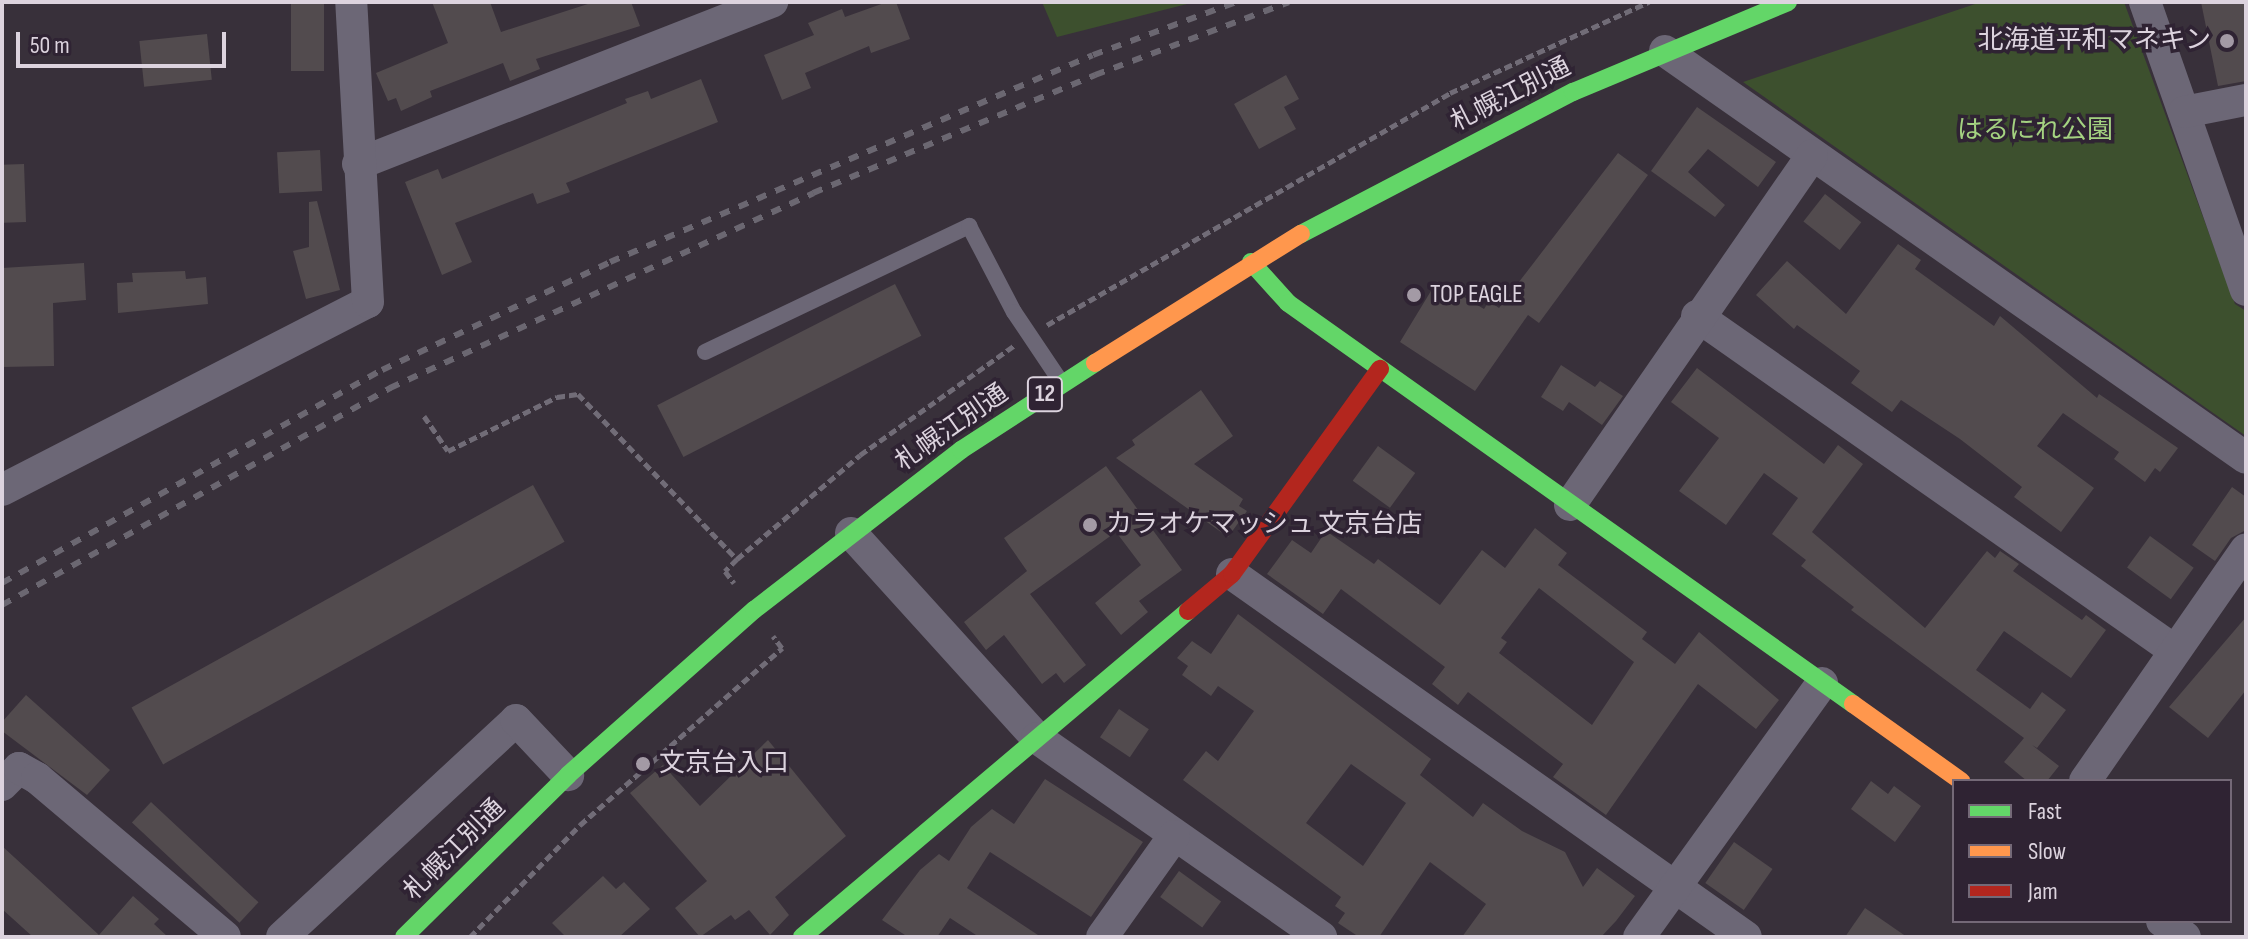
<!DOCTYPE html>
<meta charset="utf-8">
<style>
body{margin:0}
#map{position:relative;width:2248px;height:939px;overflow:hidden;background:#38303a;font-family:"Sofia Sans Condensed","Noto Sans JP",sans-serif}
div>[style]{position:absolute}
[style*='--x']{left:calc(var(--x)*1px);top:calc(var(--y)*1px);width:calc(var(--w)*1px);rotate:calc(var(--a)*1deg)}
.green>*{inset:0;background:#3d502e}
.building>*{inset:0;background:#524b4e;transform-origin:0 0}
.path>*{height:5px;margin-top:-2.5px;transform-origin:0;background:repeating-linear-gradient(90deg,#716c77 0 8px,transparent 0 12px)}
.lane>*{height:16px;margin:-8px;padding:0 8px;transform-origin:8px;border-radius:8px;background:#6c6776}
.street>*{height:32px;margin:-16px;padding:0 16px;transform-origin:16px;border-radius:16px;background:#6c6776}
.fast>*{height:18px;margin:-9px;padding:0 9px;transform-origin:9px;border-radius:9px;background:#63d668}
.slow>*{height:18px;margin:-9px;padding:0 9px;transform-origin:9px;border-radius:9px;background:#ff974d}
.jam>*{height:18px;margin:-9px;padding:0 9px;transform-origin:9px;border-radius:9px;background:#b3261e}
.rail>*{height:6px;margin-top:-3px;transform-origin:0;background:repeating-linear-gradient(90deg,#6b6771 0 10px,transparent 0 20px)}
.dots>*{width:22px;height:22px;translate:-50% -50%;box-sizing:border-box;border:4px solid #2f2333;border-radius:50%}
span{translate:-50% -50%;white-space:nowrap;text-align:center;line-height:1.15;-webkit-text-stroke:7px #2f2333;paint-order:stroke}
.shield-label span{padding:2px 6px;background:#2f2333;border:2px solid;border-radius:6px;-webkit-text-stroke-width:0}
.shield-label{font-size:24px;color:#dcd3de;font-weight:700}
.poi-label{font-size:26px;color:#dcd3de}
.right{translate:-100% -50%;text-align:right}
.left{translate:0 -50%;text-align:left}
.street-label{font-size:26px;color:#dcd3de}
.park-label{font-size:26px;color:#a4d281}
.frame{position:absolute;inset:0;border:4px solid #dcd3de;pointer-events:none}
.legend{position:absolute;left:1952px;top:779px;width:280px;height:144px;box-sizing:border-box;background:#2f2333;border:2px solid #746977;margin:0;padding:10px 14px;list-style:none;font-size:24px;color:#dcd3de}
.legend li{display:flex;align-items:center;gap:16px;height:40px}
.legend b{width:40px;border:2px solid #746977}
.scale{position:absolute;left:16px;top:32px;width:210px;height:36px;box-sizing:border-box;border:4px solid #dcd3de;border-top:0;padding-left:10px;font-size:24px;line-height:28px;white-space:nowrap;color:#dcd3de;-webkit-text-stroke:6px #2f2333;paint-order:stroke}
</style>
<div id="map">
<div class="green">
<i style="clip-path:polygon(1042px 2px,1195px 2px,1057px 37px)"></i>
<i style="clip-path:polygon(1981px 2px,2124px 2px,2235px 304px,2246px 311px,2246px 436px,1743px 82px)"></i>
</div>
<div class="building">
<i style="left:291px;top:2px;width:33px;height:69px"></i>
<i style="clip-path:polygon(432px 2px,490px 2px,501px 32px,594px 2px,631px 2px,640px 26px,536px 59px,540px 69px,510px 81px,503px 63px,430px 91px,432px 97px,401px 111px,396px 98px,388px 101px,376px 73px,448px 43px)"></i>
<i style="clip-path:polygon(887px 2px,896px 2px,910px 39px,871px 53px,869px 46px,805px 73px,811px 88px,782px 100px,764px 55px,814px 35px,808px 23px,842px 9px,845px 17px)"></i>
<i style="clip-path:polygon(2201px 2px,2246px 2px,2246px 81px,2218px 86px)"></i>
<i style="left:207px;top:34px;width:46px;height:68px;rotate:84deg"></i>
<i style="clip-path:polygon(1286px 75px,1299px 99px,1284px 107px,1296px 129px,1259px 149px,1234px 104px)"></i>
<i style="clip-path:polygon(701px 79px,718px 122px,566px 183px,570px 192px,537px 204px,533px 193px,455px 223px,472px 262px,442px 275px,405px 182px,438px 169px,442px 179px,627px 103px,625px 99px,648px 91px,651px 99px)"></i>
<i style="clip-path:polygon(1697px 107px,1776px 162px,1758px 187px,1708px 149px,1688px 172px,1725px 205px,1715px 217px,1651px 171px)"></i>
<i style="left:320px;top:150px;width:41px;height:43px;rotate:87deg"></i>
<i style="clip-path:polygon(1618px 153px,1648px 175px,1539px 323px,1528px 315px,1475px 391px,1400px 342px,1437px 281px,1484px 309px,1489px 301px,1499px 308px)"></i>
<i style="left:24px;top:164px;width:58px;height:22px;rotate:88deg"></i>
<i style="left:1825px;top:194px;width:46px;height:35px;rotate:38deg"></i>
<i style="clip-path:polygon(317px 201px,340px 290px,306px 299px,293px 251px,309px 247px,309px 202px)"></i>
<i style="clip-path:polygon(1898px 244px,1921px 260px,1915px 269px,1994px 326px,2000px 316px,2097px 398px,2099px 394px,2178px 448px,2160px 472px,2155px 468px,2145px 482px,2114px 459px,2119px 452px,2063px 413px,2037px 446px,2094px 488px,2061px 532px,2014px 497px,2022px 487px,1960px 439px,1901px 400px,1892px 412px,1851px 383px,1860px 371px,1797px 325px,1794px 329px,1756px 295px,1787px 261px,1846px 314px)"></i>
<i style="clip-path:polygon(84px 263px,86px 300px,53px 303px,54px 366px,2px 367px,2px 268px)"></i>
<i style="clip-path:polygon(185px 271px,186px 279px,206px 277px,208px 304px,118px 313px,117px 283px,133px 282px,132px 273px)"></i>
<i style="left:895px;top:284px;width:58px;height:267px;rotate:63deg"></i>
<i style="clip-path:polygon(1561px 365px,1595px 387px,1600px 381px,1623px 396px,1602px 425px,1569px 402px,1563px 411px,1541px 397px)"></i>
<i style="clip-path:polygon(1697px 368px,1824px 464px,1838px 445px,1863px 464px,1812px 532px,1925px 628px,1987px 551px,1995px 558px,2000px 551px,2019px 564px,2013px 571px,2082px 620px,2086px 615px,2106px 630px,2071px 678px,2004px 631px,1976px 670px,2030px 709px,2042px 692px,2066px 710px,2037px 748px,2032px 745px,2059px 766px,2047px 781px,2027px 781px,2004px 762px,2024px 738px,1851px 610px,1854px 607px,1801px 566px,1806px 560px,1772px 534px,1798px 498px,1764px 473px,1726px 525px,1679px 491px,1719px 438px,1671px 402px)"></i>
<i style="clip-path:polygon(1201px 390px,1233px 436px,1194px 464px,1243px 499px,1239px 506px,1247px 511px,1228px 537px,1116px 458px,1135px 445px,1132px 440px)"></i>
<i style="left:1378px;top:446px;width:46px;height:43px;rotate:36deg"></i>
<i style="clip-path:polygon(1106px 466px,1182px 570px,1139px 601px,1148px 612px,1121px 635px,1095px 603px,1141px 565px,1116px 532px,1030px 594px,1086px 665px,1064px 683px,1056px 673px,1042px 684px,1004px 635px,986px 650px,964px 622px,1027px 571px,1004px 538px)"></i>
<i style="left:533px;top:485px;width:65px;height:459px;rotate:61deg"></i>
<i style="clip-path:polygon(2232px 487px,2246px 497px,2246px 530px,2231px 538px,2215px 561px,2192px 545px)"></i>
<i style="clip-path:polygon(evenodd,1535px 528px,1567px 553px,1558px 565px,1647px 632px,1642px 639px,1675px 664px,1699px 632px,1779px 700px,1756px 729px,1698px 684px,1606px 815px,1553px 777px,1563px 764px,1468px 692px,1458px 705px,1432px 684px,1445px 667px,1341px 589px,1323px 614px,1267px 574px,1292px 540px,1311px 553px,1326px 531px,1374px 564px,1378px 559px,1440px 605px,1482px 550px,1505px 568px,1535px 528px,1539px 588px,1634px 662px,1592px 725px,1499px 653px,1507px 642px,1501px 638px,1539px 588px)"></i>
<i style="left:2150px;top:536px;width:54px;height:39px;rotate:36deg"></i>
<i style="clip-path:polygon(evenodd,1238px 614px,1431px 759px,1420px 775px,1473px 817px,1483px 803px,1522px 831px,1565px 852px,1583px 887px,1597px 868px,1635px 896px,1616px 921px,1601px 937px,1462px 937px,1486px 904px,1430px 862px,1379px 937px,1359px 937px,1338px 923px,1345px 913px,1335px 906px,1341px 897px,1183px 780px,1206px 751px,1218px 761px,1254px 711px,1218px 686px,1211px 696px,1182px 675px,1188px 666px,1177px 658px,1192px 641px,1211px 654px,1238px 614px,1351px 764px,1406px 803px,1363px 866px,1306px 823px,1351px 764px)"></i>
<i style="clip-path:polygon(2246px 617px,2246px 690px,2208px 738px,2169px 707px)"></i>
<i style="clip-path:polygon(26px 695px,110px 770px,87px 795px,2px 731px,2px 722px)"></i>
<i style="left:1119px;top:709px;width:36px;height:34px;rotate:34deg"></i>
<i style="clip-path:polygon(768px 740px,846px 836px,775px 897px,789px 915px,770px 935px,749px 910px,735px 920px,731px 915px,700px 937px,675px 908px,707px 881px,630px 793px,663px 765px,700px 806px)"></i>
<i style="clip-path:polygon(1045px 779px,1143px 842px,1091px 917px,990px 852px,967px 888px,1041px 937px,979px 937px,950px 918px,937px 937px,908px 937px,882px 920px,920px 870px,939px 854px,949px 861px,971px 827px,992px 809px,1014px 824px)"></i>
<i style="clip-path:polygon(1871px 781px,1888px 794px,1894px 786px,1921px 806px,1895px 842px,1851px 809px)"></i>
<i style="left:151px;top:802px;width:147px;height:28px;rotate:43deg"></i>
<i style="left:1734px;top:842px;width:47px;height:50px;rotate:35deg"></i>
<i style="clip-path:polygon(2px 846px,99px 935px,133px 896px,159px 919px,154px 924px,168px 937px,33px 937px,2px 909px)"></i>
<i style="left:1179px;top:871px;width:52px;height:32px;rotate:36deg"></i>
<i style="clip-path:polygon(603px 876px,616px 889px,624px 882px,650px 909px,619px 937px,566px 937px,552px 923px)"></i>
<i style="clip-path:polygon(1865px 908px,1907px 937px,1845px 937px)"></i>
</div>
<div class="path">
<i style="--x:1047;--y:325;--w:465;--a:-29.9"></i>
<i style="--x:1450;--y:93;--w:219;--a:-24.6"></i>
<i style="--x:424;--y:416;--w:42;--a:55.6"></i>
<i style="--x:448;--y:451;--w:122;--a:-26.4"></i>
<i style="--x:557;--y:397;--w:21;--a:-8"></i>
<i style="--x:578;--y:394;--w:229;--a:46.1"></i>
<i style="--x:737;--y:559;--w:17;--a:135"></i>
<i style="--x:725;--y:571;--w:15;--a:53"></i>
<i style="--x:737;--y:559;--w:161;--a:-40.2"></i>
<i style="--x:860;--y:455;--w:190;--a:-35.4"></i>
<i style="--x:470;--y:937;--w:157;--a:-45.5"></i>
<i style="--x:580;--y:825;--w:269;--a:-41.2"></i>
<i style="--x:782;--y:648;--w:15;--a:-127"></i>
</div>
<div class="lane">
<i style="--x:705;--y:352;--w:293;--a:-25.5"></i>
<i style="--x:969;--y:226;--w:97;--a:62.4"></i>
<i style="--x:1014;--y:312;--w:84;--a:56.1"></i>
</div>
<div class="street">
<i style="--x:2145;--y:2;--w:305;--a:70.7"></i>
<i style="--x:1665;--y:51;--w:709;--a:35.01"></i>
<i style="--x:2184;--y:112;--w:63;--a:-11"></i>
<i style="--x:358;--y:164;--w:445;--a:-21.4"></i>
<i style="--x:1697;--y:316;--w:582;--a:35"></i>
<i style="--x:2;--y:490;--w:411;--a:-27.2"></i>
<i style="--x:368;--y:302;--w:300;--a:-93.2"></i>
<i style="--x:1570;--y:505;--w:425;--a:-55.3"></i>
<i style="--x:851;--y:533;--w:277;--a:47.8"></i>
<i style="--x:1037;--y:738;--w:347;--a:35"></i>
<i style="--x:1232;--y:574;--w:629;--a:35.23"></i>
<i style="--x:2085;--y:781;--w:282;--a:-55.2"></i>
<i style="--x:2;--y:785;--w:24;--a:-45"></i>
<i style="--x:19;--y:768;--w:21;--a:29"></i>
<i style="--x:37;--y:778;--w:246;--a:40.2"></i>
<i style="--x:2162;--y:921;--w:28;--a:35"></i>
<i style="--x:282;--y:937;--w:319;--a:-42.8"></i>
<i style="--x:516;--y:720;--w:76;--a:46.6"></i>
<i style="--x:1102;--y:937;--w:124;--a:-54.5"></i>
<i style="--x:1639;--y:937;--w:313;--a:-54.2"></i>
</div>
<div class="fast">
<i style="--x:1301;--y:234;--w:307;--a:-27.6"></i>
<i style="--x:1573;--y:92;--w:233;--a:-22.7"></i>
<i style="--x:1251;--y:262;--w:55;--a:47.9"></i>
<i style="--x:1288;--y:303;--w:693;--a:35.36"></i>
<i style="--x:404;--y:937;--w:231;--a:-44.6"></i>
<i style="--x:568;--y:775;--w:249;--a:-41.6"></i>
<i style="--x:754;--y:610;--w:262;--a:-37.7"></i>
<i style="--x:961;--y:450;--w:160;--a:-33"></i>
<i style="--x:802;--y:937;--w:505;--a:-40.18"></i>
</div>
<div class="slow">
<i style="--x:1095;--y:363;--w:243;--a:-32.1"></i>
<i style="--x:1853;--y:704;--w:133;--a:35.5"></i>
</div>
<div class="jam">
<i style="--x:1188;--y:611;--w:57;--a:-40.1"></i>
<i style="--x:1232;--y:574;--w:253;--a:-54.2"></i>
</div>
<div class="rail">
<i style="--x:2;--y:583;--w:436;--a:-29.3"></i>
<i style="--x:382;--y:370;--w:252;--a:-25.3"></i>
<i style="--x:610;--y:262;--w:525;--a:-23.2"></i>
<i style="--x:1093;--y:55;--w:153;--a:-20.3"></i>
<i style="--x:2;--y:605;--w:445;--a:-29.2"></i>
<i style="--x:390;--y:388;--w:466;--a:-24.7"></i>
<i style="--x:813;--y:193;--w:306;--a:-22.7"></i>
<i style="--x:1095;--y:75;--w:207;--a:-20.6"></i>
</div>
<div class="dots">
<i style="left:2227px;top:41px;background:#a39aa5"></i>
<i style="left:1414px;top:295px;background:#a39aa5"></i>
<i style="left:1090px;top:525px;background:#a39aa5"></i>
<i style="left:643px;top:764px;background:#a39aa5"></i>
</div>
<div class="shield-label">
<span style="left:1045px;top:394px">12</span>
</div>
<div class="poi-label">
<span class="right" style="left:2211px;top:41px">北海道平和マネキン</span>
<span class="left" style="left:1430px;top:295px">TOP EAGLE</span>
<span class="left" style="left:1106px;top:525px">カラオケマッシュ 文京台店</span>
<span class="left" style="left:659px;top:764px">文京台入口</span>
</div>
<div class="street-label">
<span style="left:1511px;top:95px;rotate:-27deg">札幌江別通</span>
<span style="left:952px;top:428px;rotate:-35deg">札幌江別通</span>
<span style="left:455px;top:850px;rotate:-45deg">札幌江別通</span>
</div>
<div class="park-label">
<span style="left:2035px;top:131px">はるにれ公園</span>
</div>
<div class="frame"></div>
<ul class="legend">
<li><b style="height:10px;background:#63d668"></b>Fast</li>
<li><b style="height:10px;background:#ff974d"></b>Slow</li>
<li><b style="height:10px;background:#b3261e"></b>Jam</li>
</ul>
<div class="scale">50 m</div>
</div>
